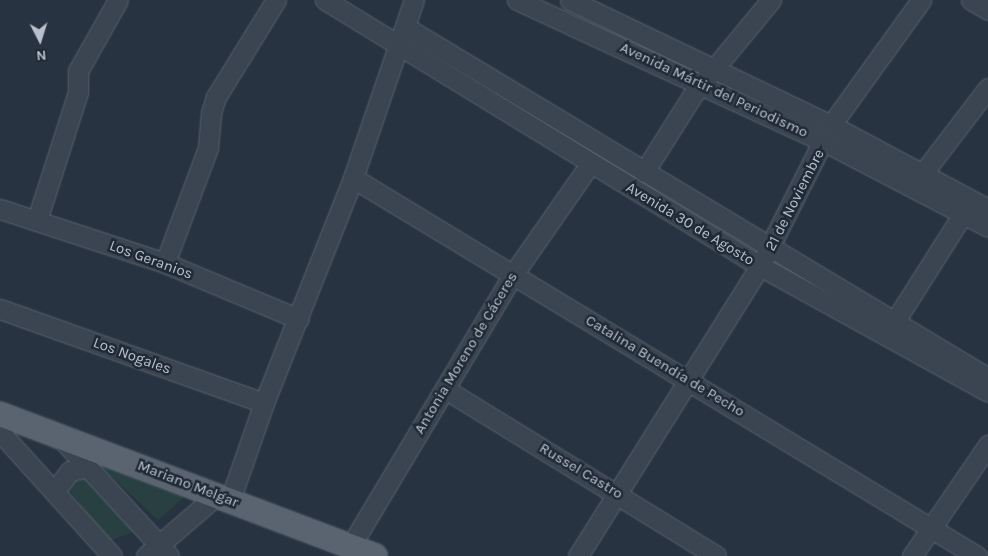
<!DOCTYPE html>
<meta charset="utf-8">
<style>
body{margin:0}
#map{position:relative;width:988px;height:556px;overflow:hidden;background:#273341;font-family:Karla,sans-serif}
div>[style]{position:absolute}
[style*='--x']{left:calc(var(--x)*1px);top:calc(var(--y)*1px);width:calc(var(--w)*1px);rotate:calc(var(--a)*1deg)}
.green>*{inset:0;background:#294042}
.roads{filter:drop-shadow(0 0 1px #59636e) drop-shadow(0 0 1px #59636e)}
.minor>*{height:19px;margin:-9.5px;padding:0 9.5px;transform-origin:9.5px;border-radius:9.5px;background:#3b4551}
.major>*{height:24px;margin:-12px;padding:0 12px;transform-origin:12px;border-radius:12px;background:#5a6470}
span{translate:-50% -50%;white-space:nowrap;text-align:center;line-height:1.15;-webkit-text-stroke:5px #202a36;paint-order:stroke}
.street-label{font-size:15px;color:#b8c0cb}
.north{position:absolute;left:15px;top:15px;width:50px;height:50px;-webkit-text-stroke:4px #202a36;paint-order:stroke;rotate:175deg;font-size:14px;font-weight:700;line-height:20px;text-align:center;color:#b8c0cb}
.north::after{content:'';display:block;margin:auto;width:18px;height:22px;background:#b8c0cb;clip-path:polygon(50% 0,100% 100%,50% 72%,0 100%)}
</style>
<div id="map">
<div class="green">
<i style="clip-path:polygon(94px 460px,184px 497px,158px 520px)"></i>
<i style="clip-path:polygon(86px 478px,137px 531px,108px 541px,65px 484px)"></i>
</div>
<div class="roads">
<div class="minor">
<i style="--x:325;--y:0;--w:510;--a:31.45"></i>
<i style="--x:760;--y:266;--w:260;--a:28.9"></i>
<i style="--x:517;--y:0;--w:339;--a:24.8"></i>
<i style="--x:825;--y:142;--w:184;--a:27.5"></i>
<i style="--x:570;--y:0;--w:289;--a:25.6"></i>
<i style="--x:831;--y:125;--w:178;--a:28.1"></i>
<i style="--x:971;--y:0;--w:20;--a:30"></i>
<i style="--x:405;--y:27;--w:681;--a:31.05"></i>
<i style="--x:644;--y:172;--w:93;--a:-57.7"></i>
<i style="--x:694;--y:93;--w:121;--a:-50.4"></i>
<i style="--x:923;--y:173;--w:107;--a:-52.6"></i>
<i style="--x:353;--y:178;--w:730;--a:31.21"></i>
<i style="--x:0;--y:209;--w:174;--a:18.1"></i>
<i style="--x:165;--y:263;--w:145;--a:22.7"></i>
<i style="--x:37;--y:220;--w:134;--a:-72.2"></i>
<i style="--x:78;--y:92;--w:21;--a:-90"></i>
<i style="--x:78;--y:71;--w:81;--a:-60.6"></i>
<i style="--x:165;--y:263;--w:123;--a:-69.5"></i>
<i style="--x:208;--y:148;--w:35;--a:-85"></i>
<i style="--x:211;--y:113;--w:17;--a:-73"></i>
<i style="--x:216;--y:97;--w:114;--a:-58.3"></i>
<i style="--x:0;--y:309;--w:280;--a:19.6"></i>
<i style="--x:895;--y:321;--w:127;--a:-57.6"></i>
<i style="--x:445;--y:389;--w:318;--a:31.6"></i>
<i style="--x:0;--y:432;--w:167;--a:47.9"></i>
<i style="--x:60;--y:437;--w:161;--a:47.5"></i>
<i style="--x:54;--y:492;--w:26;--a:-53"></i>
<i style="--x:70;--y:471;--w:18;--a:-13"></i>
<i style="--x:230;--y:500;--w:103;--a:-70.7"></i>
<i style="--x:264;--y:403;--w:242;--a:-68.4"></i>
<i style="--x:353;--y:178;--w:188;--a:-71.1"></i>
<i style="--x:350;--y:547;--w:319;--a:-59.1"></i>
<i style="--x:514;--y:273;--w:133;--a:-55.1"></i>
<i style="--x:146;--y:556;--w:94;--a:-40.7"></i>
<i style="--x:578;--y:556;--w:342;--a:-57.9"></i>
<i style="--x:760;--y:266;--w:158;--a:-63.3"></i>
<i style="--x:831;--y:125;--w:154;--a:-54.2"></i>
<i style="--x:912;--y:556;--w:135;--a:-55.6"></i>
</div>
<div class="major">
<i style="--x:0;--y:414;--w:401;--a:20.7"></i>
</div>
</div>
<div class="street-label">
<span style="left:714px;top:90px;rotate:25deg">Avenida Mártir del Periodismo</span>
<span style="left:795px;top:200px;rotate:-63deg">21 de Noviembre</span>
<span style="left:690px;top:224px;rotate:31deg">Avenida 30 de Agosto</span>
<span style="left:151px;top:260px;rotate:20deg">Los Geranios</span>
<span style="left:466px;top:353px;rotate:-59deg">Antonia Moreno de Cáceres</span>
<span style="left:132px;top:356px;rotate:20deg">Los Nogales</span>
<span style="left:665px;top:366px;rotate:31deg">Catalina Buendía de Pecho</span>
<span style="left:581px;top:471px;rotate:31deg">Russel Castro</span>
<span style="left:188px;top:484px;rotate:21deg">Mariano Melgar</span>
</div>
<div class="north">N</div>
</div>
